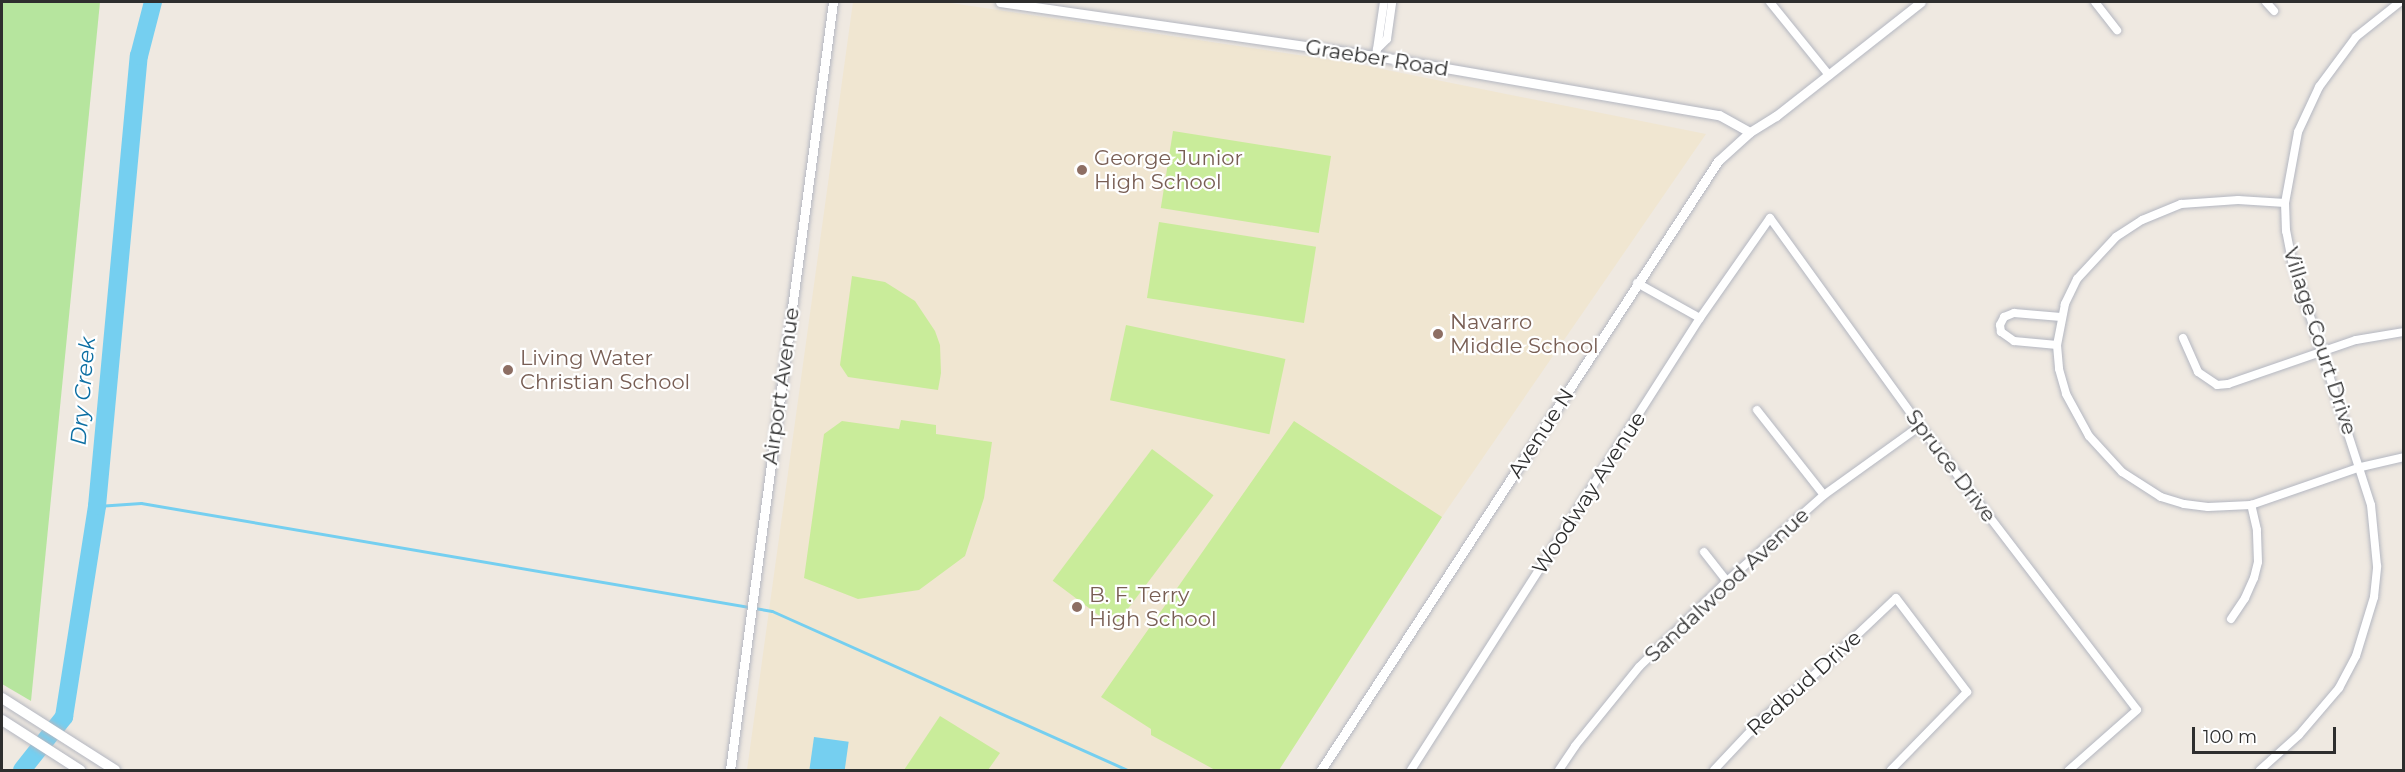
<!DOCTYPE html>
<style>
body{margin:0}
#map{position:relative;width:2405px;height:772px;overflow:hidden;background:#efe9e1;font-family:Montserrat,sans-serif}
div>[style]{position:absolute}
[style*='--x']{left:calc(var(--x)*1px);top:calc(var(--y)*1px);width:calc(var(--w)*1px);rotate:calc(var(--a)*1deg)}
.education>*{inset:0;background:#f0e6d1}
.green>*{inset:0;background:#b6e59e}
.pitch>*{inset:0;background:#c9ec9a;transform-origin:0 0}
.water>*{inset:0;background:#75cff0;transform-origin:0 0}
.stream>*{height:3px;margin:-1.5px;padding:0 1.5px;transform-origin:1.5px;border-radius:1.5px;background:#75cff0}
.river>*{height:18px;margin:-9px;padding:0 9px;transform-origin:9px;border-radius:9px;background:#75cff0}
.roads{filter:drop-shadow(0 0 2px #b4b7c1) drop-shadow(0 0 2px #b4b7c1)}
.minor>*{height:8px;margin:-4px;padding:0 4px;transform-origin:4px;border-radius:4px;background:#fff}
.tertiary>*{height:9px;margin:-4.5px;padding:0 4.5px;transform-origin:4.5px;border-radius:4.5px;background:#fff}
.secondary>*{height:10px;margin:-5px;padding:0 5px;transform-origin:5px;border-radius:5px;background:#fff}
.dots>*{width:16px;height:16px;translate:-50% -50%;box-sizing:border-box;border:3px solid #fff;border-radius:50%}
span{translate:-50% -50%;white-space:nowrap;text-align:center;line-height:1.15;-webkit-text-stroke:4.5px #fff;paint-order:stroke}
.street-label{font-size:21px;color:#2e2e2e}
.education-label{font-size:21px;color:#785e54}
.left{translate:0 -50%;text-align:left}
.water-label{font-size:22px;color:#0d6fa3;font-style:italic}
.frame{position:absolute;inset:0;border:3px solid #2e2e2e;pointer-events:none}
.scale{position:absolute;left:2192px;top:727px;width:144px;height:27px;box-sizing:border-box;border:3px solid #2e2e2e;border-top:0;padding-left:8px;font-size:18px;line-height:21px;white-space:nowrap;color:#2e2e2e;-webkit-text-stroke:4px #fff;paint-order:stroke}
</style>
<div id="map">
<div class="education">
<i style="clip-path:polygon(853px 2px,944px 2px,1352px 63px,1706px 134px,1442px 517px,1279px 770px,747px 770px)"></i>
</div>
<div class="green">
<i style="clip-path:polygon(2px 2px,100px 2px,31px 701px,2px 684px)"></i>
</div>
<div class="pitch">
<i style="left:1173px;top:131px;width:160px;height:78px;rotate:9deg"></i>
<i style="left:1159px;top:222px;width:159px;height:77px;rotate:9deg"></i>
<i style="clip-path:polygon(852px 276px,885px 282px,915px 301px,935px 331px,940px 345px,941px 373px,938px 390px,848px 377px,840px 365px)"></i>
<i style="left:1126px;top:325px;width:163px;height:77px;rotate:12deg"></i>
<i style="clip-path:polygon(901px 420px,936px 425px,936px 434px,992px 442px,984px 498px,965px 556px,919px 590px,858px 599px,804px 578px,824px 434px,842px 421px,899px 429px)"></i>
<i style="clip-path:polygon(1294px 421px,1442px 517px,1279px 770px,1215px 770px,1151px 735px,1151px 729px,1101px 697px)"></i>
<i style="left:1152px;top:449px;width:77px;height:165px;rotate:37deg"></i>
<i style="clip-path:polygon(940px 716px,1000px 753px,988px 770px,904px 770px)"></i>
</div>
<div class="water">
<i style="left:814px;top:737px;width:35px;height:32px;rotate:8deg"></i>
</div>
<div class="stream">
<i style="--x:97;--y:506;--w:44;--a:-3.9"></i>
<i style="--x:141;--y:503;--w:640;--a:9.71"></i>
<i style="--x:772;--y:611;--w:390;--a:24.1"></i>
</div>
<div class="river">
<i style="--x:22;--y:770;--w:68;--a:-51.6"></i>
<i style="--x:64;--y:717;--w:214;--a:-81.1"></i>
<i style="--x:97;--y:506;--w:452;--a:-84.7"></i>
<i style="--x:139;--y:56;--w:56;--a:-75.5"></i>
</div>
<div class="roads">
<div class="minor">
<i style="--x:1770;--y:2;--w:94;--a:51.1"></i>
<i style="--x:2095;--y:2;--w:36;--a:52"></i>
<i style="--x:2266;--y:2;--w:12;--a:48"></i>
<i style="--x:1377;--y:49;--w:14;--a:-45"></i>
<i style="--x:1387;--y:39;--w:37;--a:-82"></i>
<i style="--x:1376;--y:56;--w:55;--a:-81.6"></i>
<i style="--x:2285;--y:203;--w:47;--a:-176.3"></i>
<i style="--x:2238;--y:200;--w:57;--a:176"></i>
<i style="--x:2181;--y:204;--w:42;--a:157.7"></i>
<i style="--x:2142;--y:220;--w:31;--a:147"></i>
<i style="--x:2116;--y:237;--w:57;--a:132.9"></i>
<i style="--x:2077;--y:279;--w:28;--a:116"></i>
<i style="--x:2065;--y:304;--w:42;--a:101"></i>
<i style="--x:2057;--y:345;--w:24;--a:85"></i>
<i style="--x:2059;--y:369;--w:26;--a:74"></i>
<i style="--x:2066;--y:394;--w:48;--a:61.3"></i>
<i style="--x:2089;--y:436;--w:49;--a:47.5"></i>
<i style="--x:2122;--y:472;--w:46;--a:32.7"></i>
<i style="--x:2161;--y:497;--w:24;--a:17"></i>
<i style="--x:2184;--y:504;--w:24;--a:7"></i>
<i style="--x:2208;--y:507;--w:43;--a:-2.7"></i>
<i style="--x:2251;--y:505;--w:116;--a:-19.1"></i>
<i style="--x:2361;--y:467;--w:44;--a:-13.1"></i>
<i style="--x:1637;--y:283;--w:72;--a:29.1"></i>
<i style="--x:2183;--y:338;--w:37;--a:66"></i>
<i style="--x:2198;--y:372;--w:23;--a:34"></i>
<i style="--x:2217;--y:385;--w:11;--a:-5"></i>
<i style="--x:2228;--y:384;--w:135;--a:-19"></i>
<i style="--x:2356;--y:340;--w:49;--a:-9.5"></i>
<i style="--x:2057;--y:345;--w:43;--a:-174.7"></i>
<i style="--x:2014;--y:341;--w:16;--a:-145"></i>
<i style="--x:2001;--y:332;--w:7;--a:-98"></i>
<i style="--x:2000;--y:325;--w:9;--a:-63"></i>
<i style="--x:2004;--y:317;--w:11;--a:-22"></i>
<i style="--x:2014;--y:313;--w:47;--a:4.9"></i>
<i style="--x:1757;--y:410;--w:108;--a:51.8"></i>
<i style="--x:1704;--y:552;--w:37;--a:52"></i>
<i style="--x:2231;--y:619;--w:25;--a:-56"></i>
<i style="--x:2245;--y:598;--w:22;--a:-66"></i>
<i style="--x:2254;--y:578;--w:16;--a:-76"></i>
<i style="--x:2258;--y:562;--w:32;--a:-92"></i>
<i style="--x:2257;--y:530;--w:26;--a:-103"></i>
<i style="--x:1411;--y:770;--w:536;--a:-57.41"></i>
<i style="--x:1700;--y:318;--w:122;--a:-55"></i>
<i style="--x:1770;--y:218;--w:256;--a:54.2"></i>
<i style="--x:1920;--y:426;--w:357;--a:52.6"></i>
<i style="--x:2137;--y:710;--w:91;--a:138.6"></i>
<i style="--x:1559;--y:770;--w:29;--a:-56"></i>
<i style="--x:1575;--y:746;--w:102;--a:-51"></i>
<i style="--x:1639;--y:667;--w:123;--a:-44.3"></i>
<i style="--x:1727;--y:581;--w:130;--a:-41.6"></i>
<i style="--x:1824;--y:495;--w:118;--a:-35.7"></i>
<i style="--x:1714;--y:770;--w:69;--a:-46.8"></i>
<i style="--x:1761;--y:720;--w:82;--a:-40.5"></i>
<i style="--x:1823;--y:667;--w:100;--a:-43.4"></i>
<i style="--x:1896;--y:598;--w:118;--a:52.9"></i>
<i style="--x:1967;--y:692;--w:109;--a:134.3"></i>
<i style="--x:2260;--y:770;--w:52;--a:-41.9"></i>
<i style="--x:2299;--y:735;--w:62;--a:-49.6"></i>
<i style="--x:2339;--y:688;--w:36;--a:-62"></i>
<i style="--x:2356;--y:656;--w:62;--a:-73"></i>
<i style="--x:2374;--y:597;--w:31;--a:-84"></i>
<i style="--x:2377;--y:566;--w:61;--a:-95.6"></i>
<i style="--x:2371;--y:505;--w:256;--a:-107.9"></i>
<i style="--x:2292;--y:261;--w:31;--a:-101"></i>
<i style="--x:2286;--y:231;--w:28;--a:-92"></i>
<i style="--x:2285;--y:203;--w:72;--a:-79.6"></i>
<i style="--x:2298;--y:132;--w:50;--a:-65"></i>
<i style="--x:2319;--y:87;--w:62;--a:-53.5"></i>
<i style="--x:2356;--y:37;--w:56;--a:-38.5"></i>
</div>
<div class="tertiary">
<i style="--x:1000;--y:2;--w:380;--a:8.2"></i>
<i style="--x:1376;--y:56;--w:348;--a:9.8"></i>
<i style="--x:1719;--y:115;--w:35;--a:29"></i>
<i style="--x:730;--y:770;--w:775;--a:-82.36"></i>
<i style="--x:1321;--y:770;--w:727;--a:-56.9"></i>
<i style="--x:1718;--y:161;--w:43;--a:-42.2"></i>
<i style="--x:1750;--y:132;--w:31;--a:-32"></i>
<i style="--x:1776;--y:116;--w:184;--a:-38.2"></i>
</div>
<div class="secondary">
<i style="--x:2;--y:698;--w:134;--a:32.5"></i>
<i style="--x:2;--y:720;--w:93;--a:32.7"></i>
</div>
</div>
<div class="dots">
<i style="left:1082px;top:170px;background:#8d6e63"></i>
<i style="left:1438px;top:334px;background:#8d6e63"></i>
<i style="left:508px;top:370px;background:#8d6e63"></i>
<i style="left:1077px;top:607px;background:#8d6e63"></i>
</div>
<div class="street-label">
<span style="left:1377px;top:58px;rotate:9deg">Graeber Road</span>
<span style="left:2320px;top:341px;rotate:72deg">Village Court Drive</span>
<span style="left:781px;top:386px;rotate:-82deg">Airport Avenue</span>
<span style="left:1541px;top:433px;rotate:-57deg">Avenue N</span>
<span style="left:1951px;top:466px;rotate:53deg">Spruce Drive</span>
<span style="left:1589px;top:493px;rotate:-57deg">Woodway Avenue</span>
<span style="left:1727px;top:585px;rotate:-43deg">Sandalwood Avenue</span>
<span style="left:1804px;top:683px;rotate:-42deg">Redbud Drive</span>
</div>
<div class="education-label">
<span class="left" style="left:1094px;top:170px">George Junior<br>High School</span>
<span class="left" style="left:1450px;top:334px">Navarro<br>Middle School</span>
<span class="left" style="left:520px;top:370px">Living Water<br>Christian School</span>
<span class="left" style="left:1089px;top:607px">B. F. Terry<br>High School</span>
</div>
<div class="water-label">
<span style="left:83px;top:391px;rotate:-85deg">Dry Creek</span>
</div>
<div class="frame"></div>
<div class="scale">100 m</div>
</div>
